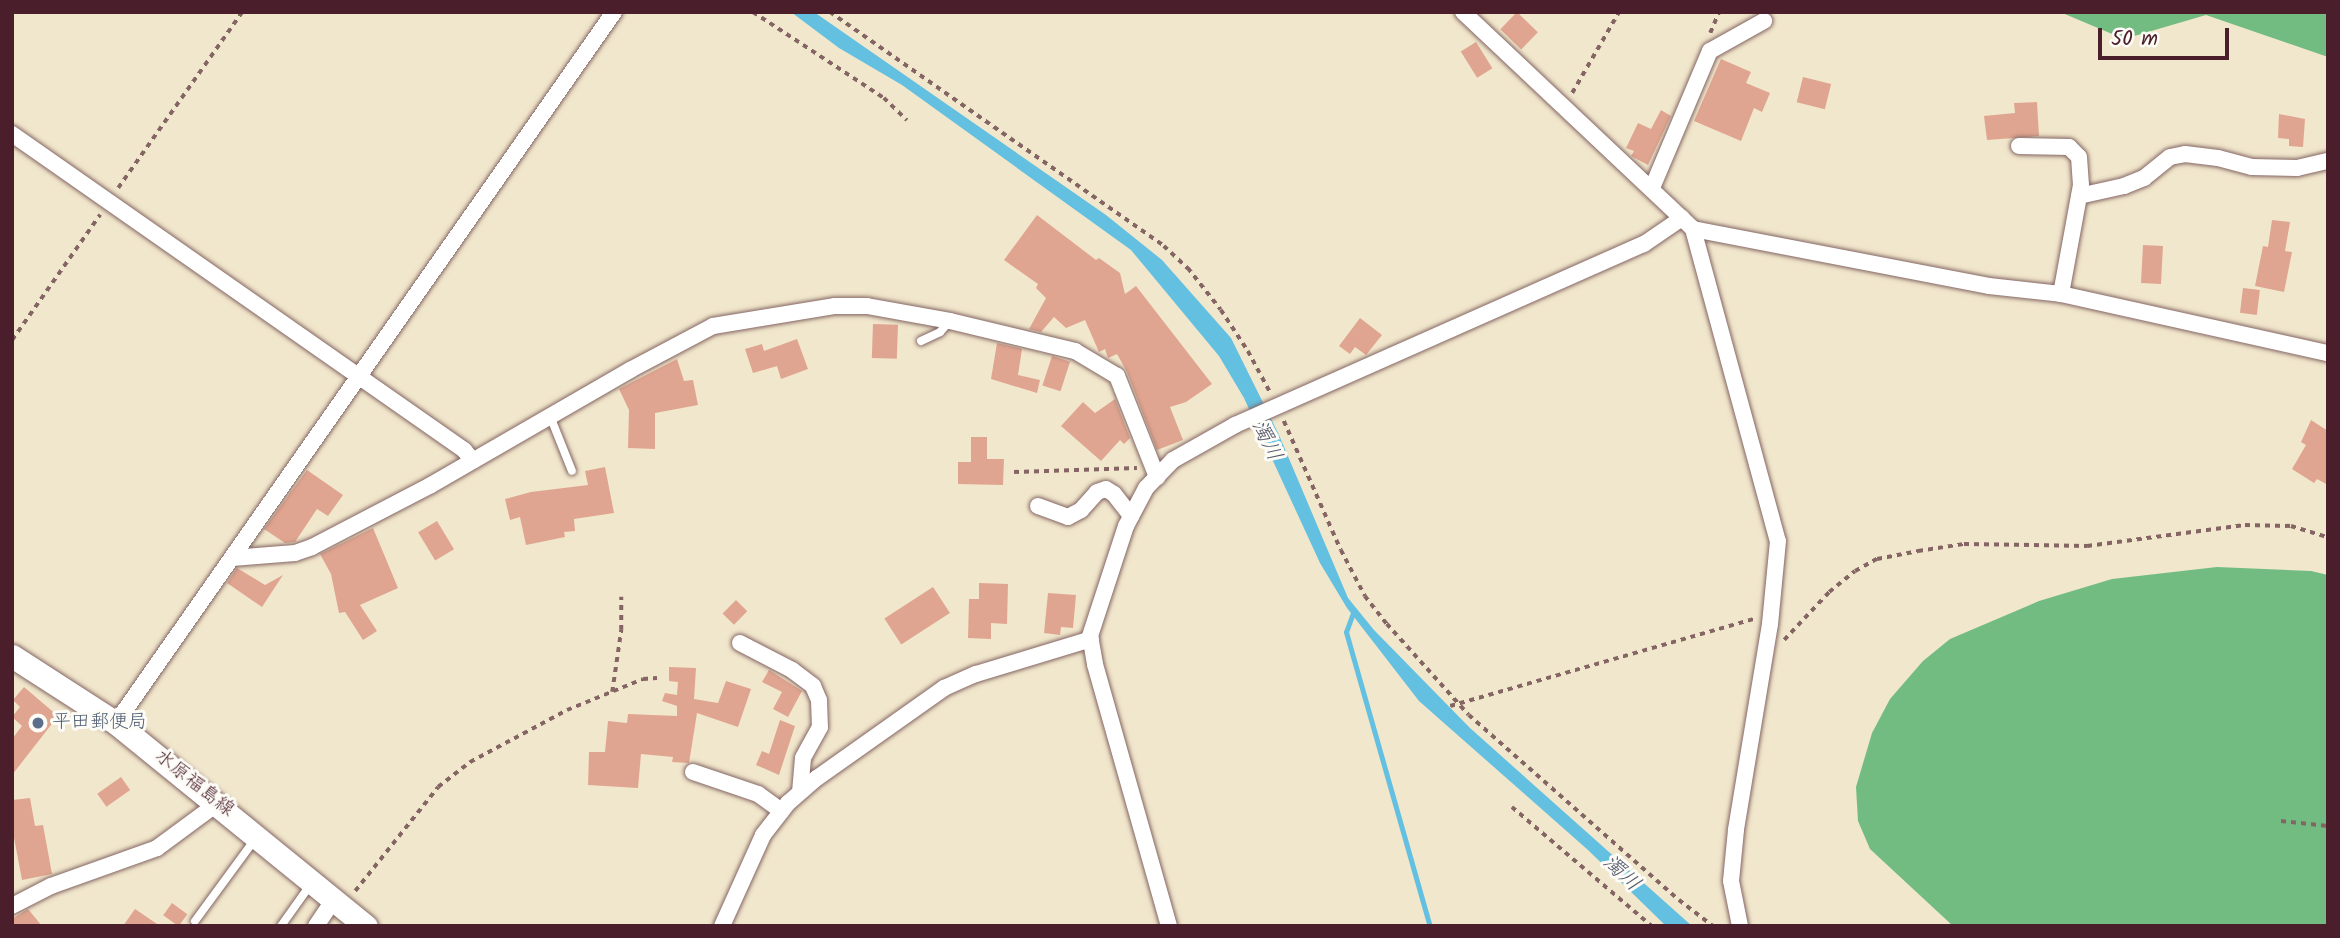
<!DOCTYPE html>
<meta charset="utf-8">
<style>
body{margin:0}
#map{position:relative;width:2340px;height:938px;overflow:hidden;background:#f1e7cc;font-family:Kalam,"Klee One",sans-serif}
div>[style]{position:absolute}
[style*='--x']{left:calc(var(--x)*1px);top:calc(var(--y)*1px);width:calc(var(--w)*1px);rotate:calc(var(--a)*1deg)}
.forest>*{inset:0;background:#72bc82}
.water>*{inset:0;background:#63c0e1}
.stream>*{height:5px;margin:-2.5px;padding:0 2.5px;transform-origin:2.5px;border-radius:2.5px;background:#63c0e1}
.building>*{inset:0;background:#e0a590;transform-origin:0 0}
.path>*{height:3.5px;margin-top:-1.75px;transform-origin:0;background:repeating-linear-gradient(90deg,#846563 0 5px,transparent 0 10px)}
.roads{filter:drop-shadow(0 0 2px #846563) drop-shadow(0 0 2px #846563)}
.lane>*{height:8px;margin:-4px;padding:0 4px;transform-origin:4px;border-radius:4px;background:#fff}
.street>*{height:16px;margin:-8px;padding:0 8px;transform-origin:8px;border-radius:8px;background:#fff}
.secondary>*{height:23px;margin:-11.5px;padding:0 11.5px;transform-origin:11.5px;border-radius:11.5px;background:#fff}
.dots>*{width:19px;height:19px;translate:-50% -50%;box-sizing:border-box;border:4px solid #fdfcf7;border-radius:50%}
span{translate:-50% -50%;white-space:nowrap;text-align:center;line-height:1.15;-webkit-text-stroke:6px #fdfcf7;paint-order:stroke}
.service-label{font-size:19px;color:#4e5e75}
.left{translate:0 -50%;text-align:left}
.street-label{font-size:19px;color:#4a1f2b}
.water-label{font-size:21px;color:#53576b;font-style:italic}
.frame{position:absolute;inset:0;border:14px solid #4a1f2b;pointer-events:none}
.scale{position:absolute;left:2098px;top:28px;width:131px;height:32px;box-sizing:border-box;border:4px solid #4a1f2b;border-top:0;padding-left:9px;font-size:21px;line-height:24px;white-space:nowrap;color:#4a1f2b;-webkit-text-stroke:5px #fdfcf7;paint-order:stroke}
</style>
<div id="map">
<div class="forest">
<i style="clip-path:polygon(2060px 12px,2328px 12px,2328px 57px,2206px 15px,2124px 39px)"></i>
<i style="clip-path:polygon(2217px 567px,2311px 571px,2328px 575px,2328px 926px,1953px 926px,1870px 849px,1858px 821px,1856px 787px,1872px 733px,1890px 699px,1923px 661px,1950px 639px,2039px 601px,2112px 579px)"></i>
</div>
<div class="water">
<i style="clip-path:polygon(791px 12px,814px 12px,1106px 215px,1162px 260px,1231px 338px,1279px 435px,1348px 598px,1374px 630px,1470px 728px,1692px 926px,1666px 926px,1588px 850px,1419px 701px,1347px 608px,1320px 563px,1244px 398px,1219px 356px,1131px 250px,902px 85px,839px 48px)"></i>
</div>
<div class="stream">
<i style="--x:1354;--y:610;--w:23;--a:110"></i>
<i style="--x:1346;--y:632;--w:306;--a:74.1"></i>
</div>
<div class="building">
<i style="left:1517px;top:12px;width:29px;height:24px;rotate:44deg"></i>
<i style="left:1476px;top:42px;width:31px;height:18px;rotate:58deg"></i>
<i style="clip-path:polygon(1721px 59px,1751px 72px,1746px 83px,1770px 93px,1762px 112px,1754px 108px,1741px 141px,1694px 121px)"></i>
<i style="left:1803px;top:77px;width:29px;height:26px;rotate:14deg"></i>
<i style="clip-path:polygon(2037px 102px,2039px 136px,1987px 140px,1984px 116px,2015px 113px,2014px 103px)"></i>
<i style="clip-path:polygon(1661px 110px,1671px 116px,1648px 165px,1631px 156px,1634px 151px,1626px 148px,1638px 123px,1651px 129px)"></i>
<i style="clip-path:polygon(2279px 114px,2305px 119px,2303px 147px,2289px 146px,2289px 139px,2278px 138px)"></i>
<i style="clip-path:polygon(1037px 215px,1096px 260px,1099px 258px,1120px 273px,1125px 294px,1136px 286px,1212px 384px,1186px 402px,1170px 407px,1183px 440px,1157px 450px,1127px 372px,1117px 354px,1108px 358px,1105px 349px,1099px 352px,1085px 320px,1066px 328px,1054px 317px,1041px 332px,1029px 329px,1046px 298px,1036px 288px,1038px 284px,1004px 260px)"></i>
<i style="clip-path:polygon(2272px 220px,2290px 222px,2285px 251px,2292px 252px,2284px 292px,2255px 286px,2263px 246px,2268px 247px)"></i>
<i style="left:2143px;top:245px;width:20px;height:38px;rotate:3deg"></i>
<i style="left:2243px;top:288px;width:17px;height:25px;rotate:7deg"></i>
<i style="clip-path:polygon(1360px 318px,1382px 335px,1366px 355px,1355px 347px,1350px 354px,1339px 346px)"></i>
<i style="left:873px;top:324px;width:25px;height:34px;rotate:2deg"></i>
<i style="clip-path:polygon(797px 339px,808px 369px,781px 379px,777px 366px,753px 373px,745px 349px,762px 344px,764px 351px)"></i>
<i style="clip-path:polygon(997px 343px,1022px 349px,1018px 375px,1040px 380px,1037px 393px,991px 379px)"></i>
<i style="left:1052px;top:356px;width:19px;height:31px;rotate:18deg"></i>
<i style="clip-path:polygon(677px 359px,684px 381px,693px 380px,698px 405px,655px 413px,655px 449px,628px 448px,629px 410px,619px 389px)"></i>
<i style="clip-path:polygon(1115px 399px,1130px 438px,1124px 444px,1120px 440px,1101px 461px,1061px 426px,1083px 402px,1095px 413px)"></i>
<i style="clip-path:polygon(2311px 420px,2328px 431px,2328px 485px,2317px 479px,2314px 483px,2292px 469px,2306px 445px,2301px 442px)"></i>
<i style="clip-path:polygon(971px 437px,987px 437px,987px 459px,1004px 459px,1003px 485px,958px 484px,958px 462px,971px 462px)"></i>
<i style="clip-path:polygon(605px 467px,614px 513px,574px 519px,575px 531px,564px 532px,565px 537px,526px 545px,520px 517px,510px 520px,505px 499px,531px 492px,588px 485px,585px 471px)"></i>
<i style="clip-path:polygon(307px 470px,343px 495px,328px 516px,317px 509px,295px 542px,285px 543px,264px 529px)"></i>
<i style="left:437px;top:521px;width:33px;height:22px;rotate:59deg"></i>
<i style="clip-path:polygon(373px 528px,398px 588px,360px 605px,377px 631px,363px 640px,345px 612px,339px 613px,331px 574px,320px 554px)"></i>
<i style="clip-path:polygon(237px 568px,265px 585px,283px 575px,262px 607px,227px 583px)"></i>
<i style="clip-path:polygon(979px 583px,1008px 584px,1007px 624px,991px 623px,991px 639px,968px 638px,969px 599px,979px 599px)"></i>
<i style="left:933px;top:587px;width:31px;height:58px;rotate:57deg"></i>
<i style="clip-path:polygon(1048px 593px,1076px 595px,1073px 628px,1061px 627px,1060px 635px,1044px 633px)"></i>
<i style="left:736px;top:600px;width:16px;height:19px;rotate:45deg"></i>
<i style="clip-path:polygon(669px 667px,696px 668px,694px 699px,718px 703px,726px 681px,751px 689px,738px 727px,697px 713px,689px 763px,672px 762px,673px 757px,641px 754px,638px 788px,588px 785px,589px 752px,605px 752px,608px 721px,627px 723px,628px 714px,677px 716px,677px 706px,662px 701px,665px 693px,677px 695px,678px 682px,669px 681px)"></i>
<i style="clip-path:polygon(769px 670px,802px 691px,788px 717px,773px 709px,782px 692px,762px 682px)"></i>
<i style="clip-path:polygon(24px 687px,58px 716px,12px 775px,12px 739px,22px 726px,12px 717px,20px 707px,13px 700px)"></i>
<i style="clip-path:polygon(780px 720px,795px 726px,779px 775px,756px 765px,762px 751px,769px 754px)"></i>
<i style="left:121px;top:777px;width:16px;height:29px;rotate:55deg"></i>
<i style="clip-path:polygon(30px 798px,35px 826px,43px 825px,52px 874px,22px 880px,12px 827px,12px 800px)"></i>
<i style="left:172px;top:903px;width:19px;height:15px;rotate:36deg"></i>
<i style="clip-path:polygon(28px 909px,42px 926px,12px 926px,12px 919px)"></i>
<i style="clip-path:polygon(135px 909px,160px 926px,123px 926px)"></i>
</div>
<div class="path">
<i style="--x:753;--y:12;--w:157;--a:33.3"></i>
<i style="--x:884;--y:98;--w:32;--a:44"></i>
<i style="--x:830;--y:12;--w:408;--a:35"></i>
<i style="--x:1164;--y:246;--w:33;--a:43"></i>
<i style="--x:1188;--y:268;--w:53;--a:51.8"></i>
<i style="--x:1221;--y:310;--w:49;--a:56.6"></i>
<i style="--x:1248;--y:351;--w:47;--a:61.8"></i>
<i style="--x:1710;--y:33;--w:23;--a:-67"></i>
<i style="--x:1572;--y:93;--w:94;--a:-59.9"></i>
<i style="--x:118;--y:188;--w:215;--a:-54.8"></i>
<i style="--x:12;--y:340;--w:153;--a:-54.9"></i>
<i style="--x:1284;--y:421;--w:141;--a:66.2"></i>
<i style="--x:1341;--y:550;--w:52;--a:62.4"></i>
<i style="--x:1365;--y:596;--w:36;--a:52"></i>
<i style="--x:1387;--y:624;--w:122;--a:48"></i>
<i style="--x:1469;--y:715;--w:280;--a:41.4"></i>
<i style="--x:1679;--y:900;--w:43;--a:37.4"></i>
<i style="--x:1014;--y:472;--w:123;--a:-1.9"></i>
<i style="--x:1784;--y:640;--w:66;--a:-46.8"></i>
<i style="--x:1829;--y:592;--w:33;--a:-39"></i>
<i style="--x:1855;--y:571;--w:25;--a:-29"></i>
<i style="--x:1877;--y:559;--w:42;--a:-11"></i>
<i style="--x:1918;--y:551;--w:47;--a:-8.7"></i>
<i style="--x:1964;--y:544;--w:123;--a:0.9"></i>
<i style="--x:2087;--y:546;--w:159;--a:-7.6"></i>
<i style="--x:2245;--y:525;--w:46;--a:1.2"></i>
<i style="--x:2291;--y:526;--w:39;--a:17"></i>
<i style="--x:612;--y:692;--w:63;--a:-81.7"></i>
<i style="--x:621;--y:630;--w:33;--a:-90"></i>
<i style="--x:1450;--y:706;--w:318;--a:-16"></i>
<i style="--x:1512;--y:807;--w:184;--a:40.4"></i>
<i style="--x:2281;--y:821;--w:47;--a:6.1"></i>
<i style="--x:355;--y:891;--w:133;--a:-51.4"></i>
<i style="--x:438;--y:787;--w:41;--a:-38"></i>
<i style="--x:470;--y:762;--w:110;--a:-28.2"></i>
<i style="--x:567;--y:710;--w:82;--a:-22.2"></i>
<i style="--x:643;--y:679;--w:14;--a:-4"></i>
</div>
<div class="roads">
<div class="lane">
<i style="--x:921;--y:341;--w:21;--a:-25"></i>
<i style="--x:940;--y:332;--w:15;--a:-48"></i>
<i style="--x:550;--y:416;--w:59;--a:68.2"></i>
<i style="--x:195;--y:921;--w:103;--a:-53.7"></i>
<i style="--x:281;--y:926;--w:52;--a:-54.5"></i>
</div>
<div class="street">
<i style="--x:1463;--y:12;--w:316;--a:43.3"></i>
<i style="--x:1693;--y:229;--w:323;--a:74.8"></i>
<i style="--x:1778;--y:541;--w:83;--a:95.5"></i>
<i style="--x:1770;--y:624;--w:209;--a:99.4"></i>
<i style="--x:1736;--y:830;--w:51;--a:95.6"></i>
<i style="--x:1731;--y:881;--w:46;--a:78.7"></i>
<i style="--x:12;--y:134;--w:552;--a:34.96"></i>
<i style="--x:464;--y:450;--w:14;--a:51"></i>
<i style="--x:2019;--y:146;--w:50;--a:1.1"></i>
<i style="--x:2069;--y:147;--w:14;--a:45"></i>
<i style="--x:2079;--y:157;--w:28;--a:86"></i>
<i style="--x:2081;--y:185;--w:111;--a:100.4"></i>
<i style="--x:1652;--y:188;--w:149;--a:-67.1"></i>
<i style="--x:1710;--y:51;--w:62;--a:-29.1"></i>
<i style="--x:2079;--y:196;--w:46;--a:-12.5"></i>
<i style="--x:2124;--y:186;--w:22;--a:-22"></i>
<i style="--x:2144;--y:178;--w:33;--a:-39"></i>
<i style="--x:2170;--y:157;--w:15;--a:-11"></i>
<i style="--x:2185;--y:154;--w:33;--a:7"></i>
<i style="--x:2218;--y:158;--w:35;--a:15"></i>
<i style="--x:2252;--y:167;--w:45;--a:1.3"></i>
<i style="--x:2297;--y:168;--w:32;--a:-13"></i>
<i style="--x:1693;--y:229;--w:301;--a:10.9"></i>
<i style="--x:1989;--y:286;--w:72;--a:6.3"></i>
<i style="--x:2061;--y:294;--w:273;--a:12.5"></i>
<i style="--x:1038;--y:506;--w:32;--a:20"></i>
<i style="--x:1068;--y:517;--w:15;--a:-28"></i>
<i style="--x:1081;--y:510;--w:24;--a:-48"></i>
<i style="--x:1097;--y:492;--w:9;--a:-18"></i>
<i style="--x:1106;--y:489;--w:9;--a:32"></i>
<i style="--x:1114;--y:494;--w:28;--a:52"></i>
<i style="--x:232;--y:558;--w:63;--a:-4.5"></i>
<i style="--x:295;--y:553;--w:18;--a:-19"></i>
<i style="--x:312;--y:547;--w:134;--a:-27.5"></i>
<i style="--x:431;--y:485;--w:230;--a:-30"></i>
<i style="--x:630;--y:370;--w:94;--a:-27.9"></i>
<i style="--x:713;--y:326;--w:124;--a:-9.3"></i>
<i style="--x:835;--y:306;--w:32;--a:0"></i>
<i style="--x:867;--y:306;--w:84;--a:10.2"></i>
<i style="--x:950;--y:321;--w:129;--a:13.5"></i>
<i style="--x:1075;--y:351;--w:49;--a:30.8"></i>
<i style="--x:1117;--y:376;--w:109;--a:68.4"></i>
<i style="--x:740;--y:643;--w:59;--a:27.4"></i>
<i style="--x:792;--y:670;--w:26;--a:37"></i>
<i style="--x:813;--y:686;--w:15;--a:67"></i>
<i style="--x:819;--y:700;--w:27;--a:88"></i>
<i style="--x:820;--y:727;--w:35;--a:119"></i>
<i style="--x:803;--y:758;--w:34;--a:95"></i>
<i style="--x:116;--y:723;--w:868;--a:-54.99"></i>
<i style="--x:693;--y:772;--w:69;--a:18.7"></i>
<i style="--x:758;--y:794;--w:29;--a:36"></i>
<i style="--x:12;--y:906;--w:44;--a:-27.1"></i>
<i style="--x:51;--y:886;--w:113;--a:-19.7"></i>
<i style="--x:157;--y:848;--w:76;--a:-36.4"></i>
<i style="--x:316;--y:926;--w:32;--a:-56"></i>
<i style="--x:722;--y:926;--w:100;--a:-65.7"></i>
<i style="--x:763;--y:835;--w:41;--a:-52"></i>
<i style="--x:788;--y:803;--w:38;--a:-41"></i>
<i style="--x:817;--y:778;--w:156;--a:-35.3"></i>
<i style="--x:944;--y:688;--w:35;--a:-24"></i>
<i style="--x:976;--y:674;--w:120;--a:-16.9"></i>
<i style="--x:1169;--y:926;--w:272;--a:-105.8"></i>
<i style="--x:1095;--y:664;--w:28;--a:-100"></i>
<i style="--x:1090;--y:636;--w:116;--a:-71.9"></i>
<i style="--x:1126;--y:526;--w:43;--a:-62.2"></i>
<i style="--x:1146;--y:488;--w:39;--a:-46"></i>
<i style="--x:1173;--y:460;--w:71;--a:-29.4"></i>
<i style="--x:1235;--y:425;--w:447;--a:-23.9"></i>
<i style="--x:1644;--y:244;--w:46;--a:-34.4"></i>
</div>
<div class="secondary">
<i style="--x:12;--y:656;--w:124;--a:32.8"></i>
<i style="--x:116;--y:723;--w:322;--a:39.1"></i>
</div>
</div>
<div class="dots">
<i style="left:38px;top:723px;background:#5c6f8a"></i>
</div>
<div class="service-label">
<span class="left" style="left:52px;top:723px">平田郵便局</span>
</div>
<div class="street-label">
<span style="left:194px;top:784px;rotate:38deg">水原福島線</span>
</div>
<div class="water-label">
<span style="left:1266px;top:441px;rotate:64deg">濁川</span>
<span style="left:1621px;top:874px;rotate:43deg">濁川</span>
</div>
<div class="frame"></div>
<div class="scale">50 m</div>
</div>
